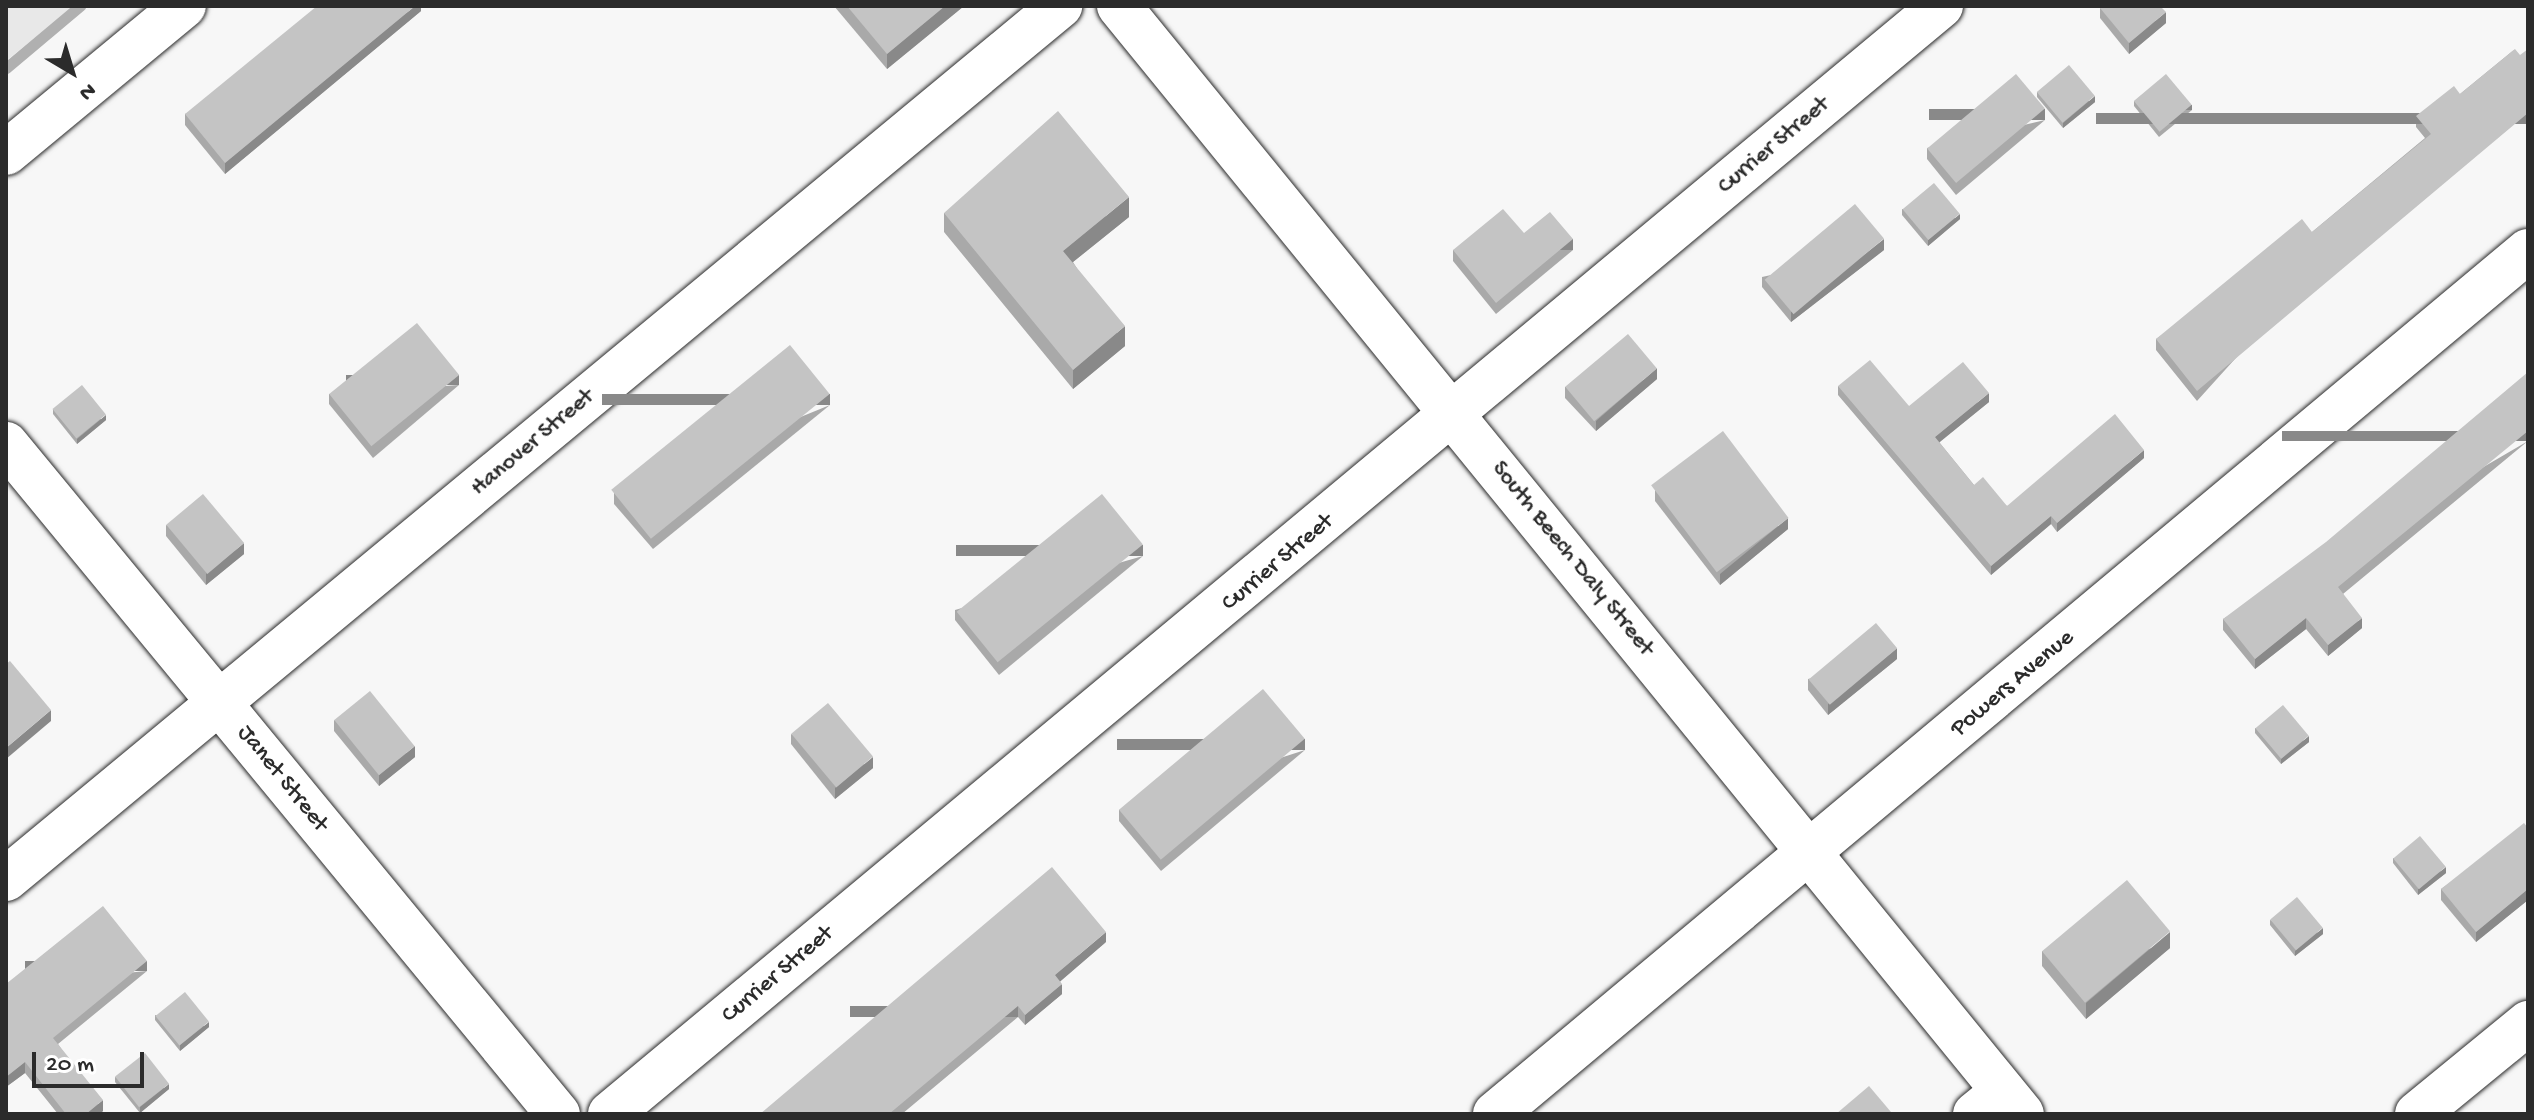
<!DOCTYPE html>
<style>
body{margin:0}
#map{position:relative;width:2534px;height:1120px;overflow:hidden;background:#f7f7f7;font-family:"Gochi Hand",sans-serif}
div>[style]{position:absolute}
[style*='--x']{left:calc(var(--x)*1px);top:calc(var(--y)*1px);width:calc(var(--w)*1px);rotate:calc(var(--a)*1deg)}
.built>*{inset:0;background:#e8e8e8}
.stream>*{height:11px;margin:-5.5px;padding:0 5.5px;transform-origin:5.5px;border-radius:5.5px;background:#b0b0b0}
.roads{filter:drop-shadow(0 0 2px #2b2b2b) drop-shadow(0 0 2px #2b2b2b)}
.minor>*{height:44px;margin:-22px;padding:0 22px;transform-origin:22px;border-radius:22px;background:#fff}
.major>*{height:44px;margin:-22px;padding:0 22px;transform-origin:22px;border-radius:22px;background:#fff}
.wall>*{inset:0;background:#a9a9a9}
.shaded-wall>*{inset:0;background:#898989;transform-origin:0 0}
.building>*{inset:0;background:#c4c4c4;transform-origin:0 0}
span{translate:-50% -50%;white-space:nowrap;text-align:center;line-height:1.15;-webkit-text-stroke:7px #fff;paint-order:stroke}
.street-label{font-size:24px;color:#2b2b2b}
.frame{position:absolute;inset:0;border:8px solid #2b2b2b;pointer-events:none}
.north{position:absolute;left:32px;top:32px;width:80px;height:80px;-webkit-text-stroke:6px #fff;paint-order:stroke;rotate:142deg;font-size:22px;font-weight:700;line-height:32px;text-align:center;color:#2b2b2b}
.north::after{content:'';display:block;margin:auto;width:28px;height:36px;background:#2b2b2b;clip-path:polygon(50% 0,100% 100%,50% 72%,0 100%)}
.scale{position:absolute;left:32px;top:1052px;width:112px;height:36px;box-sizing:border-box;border:4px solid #2b2b2b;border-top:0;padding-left:10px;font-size:24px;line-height:28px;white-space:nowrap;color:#2b2b2b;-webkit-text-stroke:6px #fff;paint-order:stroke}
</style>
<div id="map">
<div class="built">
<i style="clip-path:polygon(6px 6px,74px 6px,6px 61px)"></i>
</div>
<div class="stream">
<i style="--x:6;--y:68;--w:97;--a:-40"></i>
</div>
<div class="roads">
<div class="minor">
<i style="--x:6;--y:153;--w:231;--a:-39.6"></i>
<i style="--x:6;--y:444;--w:868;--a:50.52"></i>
<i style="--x:6;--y:879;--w:1369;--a:-39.63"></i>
<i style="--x:610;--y:1114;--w:1732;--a:-39.78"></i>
<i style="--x:1495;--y:1114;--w:1346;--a:-39.88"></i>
<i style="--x:1975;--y:1114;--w:36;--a:-39"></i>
<i style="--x:2417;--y:1114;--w:144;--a:-39.3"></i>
</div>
<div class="major">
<i style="--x:1119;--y:6;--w:1429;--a:50.82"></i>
</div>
</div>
<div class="wall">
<i style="clip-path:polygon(421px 6px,421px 11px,225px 174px,185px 125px,185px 114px)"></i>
<i style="clip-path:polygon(834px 6px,964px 6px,887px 69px)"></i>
<i style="clip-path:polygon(2100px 8px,2166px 23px,2129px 54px,2100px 18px)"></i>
<i style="clip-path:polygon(2515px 49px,2197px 401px,2156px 350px,2156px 339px,2312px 232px,2425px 138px,2416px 127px,2416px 116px,2460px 94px)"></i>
<i style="clip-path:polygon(2037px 92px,2095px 102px,2063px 128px,2037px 97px)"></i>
<i style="clip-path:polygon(2134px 101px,2192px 110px,2159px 137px,2134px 106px)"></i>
<i style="clip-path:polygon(2045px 120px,1956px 195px,1927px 159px,1927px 148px)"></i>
<i style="clip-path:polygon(1902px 209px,1960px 219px,1928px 246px,1902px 215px)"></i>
<i style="clip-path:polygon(944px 213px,1129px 217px,1073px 262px,1125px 346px,1073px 389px,944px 232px)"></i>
<i style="clip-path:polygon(1524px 233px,1573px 250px,1496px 314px,1453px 261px,1453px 250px)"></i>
<i style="clip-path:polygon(1884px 250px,1791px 322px,1762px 287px,1762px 277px)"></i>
<i style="clip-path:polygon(1657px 379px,1596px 431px,1565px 398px,1565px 387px)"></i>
<i style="clip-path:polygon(459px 385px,373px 458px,329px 404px,329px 394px)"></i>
<i style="clip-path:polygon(1838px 386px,1909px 406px,1989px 402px,1939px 442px,1974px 485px,2007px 506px,2144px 458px,2057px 532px,2051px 524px,1991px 575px,1838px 395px)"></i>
<i style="clip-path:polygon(830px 405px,653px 549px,614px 504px,614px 493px)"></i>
<i style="clip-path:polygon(53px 409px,106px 420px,77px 444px,53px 414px)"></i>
<i style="clip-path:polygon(2528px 441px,2343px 594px,2362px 628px,2328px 656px,2306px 629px,2255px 669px,2223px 630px,2223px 619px)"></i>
<i style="clip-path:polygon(1655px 490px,1788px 529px,1720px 585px,1655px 501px)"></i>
<i style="clip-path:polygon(166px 525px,244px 554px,206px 585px,166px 536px)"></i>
<i style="clip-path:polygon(1143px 556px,999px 675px,955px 620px,955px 610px)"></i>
<i style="clip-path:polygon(1897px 659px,1828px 715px,1808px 690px,1808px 679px)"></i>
<i style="clip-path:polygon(334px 720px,415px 757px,379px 786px,334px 731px)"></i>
<i style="clip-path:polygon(2255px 728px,2309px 742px,2281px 764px,2255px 733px)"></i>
<i style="clip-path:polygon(791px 734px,873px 768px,835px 799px,791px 744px)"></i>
<i style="clip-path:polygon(1305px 750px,1161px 871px,1119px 821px,1119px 810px)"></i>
<i style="clip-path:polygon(2528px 828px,2528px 900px,2476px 942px,2441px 900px,2441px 889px)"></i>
<i style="clip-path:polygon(2393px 858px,2446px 873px,2418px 895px,2393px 863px)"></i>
<i style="clip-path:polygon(2270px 920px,2323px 934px,2295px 956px,2270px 925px)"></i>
<i style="clip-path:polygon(1106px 942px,1060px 981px,1062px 994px,1025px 1025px,1018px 1017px,902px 1114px,760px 1114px)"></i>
<i style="clip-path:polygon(2170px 948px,2086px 1019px,2042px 966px,2042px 951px)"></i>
<i style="clip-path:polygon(147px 971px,58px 1044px,103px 1111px,99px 1114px,58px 1114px,25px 1073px,6px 1087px,6px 984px)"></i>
<i style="clip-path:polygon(155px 1015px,209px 1027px,180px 1051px,155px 1020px)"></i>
<i style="clip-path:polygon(115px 1077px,169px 1089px,140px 1113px,115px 1082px)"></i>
</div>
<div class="shaded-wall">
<i style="clip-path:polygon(415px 6px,421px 6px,421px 11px,225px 174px,225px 163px)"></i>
<i style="clip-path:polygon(945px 6px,964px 6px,887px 69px,887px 54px)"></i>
<i style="clip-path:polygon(2166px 12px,2166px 23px,2129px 54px,2129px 43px)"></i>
<i style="clip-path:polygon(2095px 96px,2095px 102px,2063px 128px,2063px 123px)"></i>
<i style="left:2192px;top:105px;width:5px;height:43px;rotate:90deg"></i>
<i style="left:2045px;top:109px;width:11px;height:116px;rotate:90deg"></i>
<i style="left:2528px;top:113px;width:11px;height:432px;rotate:90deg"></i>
<i style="clip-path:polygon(1129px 197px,1129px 217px,1063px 270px,1063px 251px)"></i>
<i style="clip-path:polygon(1960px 214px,1960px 219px,1928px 246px,1928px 240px)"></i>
<i style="left:1573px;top:239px;width:11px;height:100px;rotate:90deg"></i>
<i style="clip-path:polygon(1884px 239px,1884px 250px,1791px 322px,1791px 312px)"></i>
<i style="clip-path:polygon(1125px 326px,1125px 346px,1073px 389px,1073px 370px)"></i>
<i style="clip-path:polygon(1657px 368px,1657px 379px,1596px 431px,1596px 421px)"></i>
<i style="left:459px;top:375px;width:10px;height:113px;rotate:90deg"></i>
<i style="clip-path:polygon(1989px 393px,1989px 402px,1935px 446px,1935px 437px)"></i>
<i style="left:830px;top:394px;width:11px;height:228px;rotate:90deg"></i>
<i style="clip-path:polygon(106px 415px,106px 420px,77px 444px,77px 439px)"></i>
<i style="left:2528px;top:431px;width:10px;height:246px;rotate:90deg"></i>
<i style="clip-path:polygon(2144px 450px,2144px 458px,2057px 532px,2057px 523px)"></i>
<i style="clip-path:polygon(2051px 516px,2051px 524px,1991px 575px,1991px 566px)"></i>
<i style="clip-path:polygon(1788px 518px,1788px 529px,1720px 585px,1720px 574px)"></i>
<i style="clip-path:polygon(244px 543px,244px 554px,206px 585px,206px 574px)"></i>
<i style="left:1143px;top:545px;width:11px;height:187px;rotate:90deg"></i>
<i style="clip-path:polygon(2306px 618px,2306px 629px,2255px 669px,2255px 659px)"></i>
<i style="clip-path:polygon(2362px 618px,2362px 628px,2328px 656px,2328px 645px)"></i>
<i style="clip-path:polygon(1897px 648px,1897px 659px,1828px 715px,1828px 704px)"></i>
<i style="clip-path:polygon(51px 710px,51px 721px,6px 759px,6px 748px)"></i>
<i style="clip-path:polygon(2309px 736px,2309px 742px,2281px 764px,2281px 759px)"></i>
<i style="left:1305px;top:739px;width:11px;height:188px;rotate:90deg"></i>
<i style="clip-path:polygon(415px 746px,415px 757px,379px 786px,379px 775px)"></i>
<i style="clip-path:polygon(873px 757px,873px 768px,835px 799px,835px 788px)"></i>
<i style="clip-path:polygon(2446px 867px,2446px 873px,2418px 895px,2418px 889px)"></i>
<i style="clip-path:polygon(2528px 889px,2528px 900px,2476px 942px,2476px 932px)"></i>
<i style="clip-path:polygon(2323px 928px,2323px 934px,2295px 956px,2295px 951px)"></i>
<i style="clip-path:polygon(1106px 932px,1106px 942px,1055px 986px,1055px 975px)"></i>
<i style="clip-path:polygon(2170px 932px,2170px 948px,2086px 1019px,2086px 1003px)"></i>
<i style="left:147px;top:961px;width:10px;height:122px;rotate:90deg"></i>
<i style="clip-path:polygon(1062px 984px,1062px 994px,1025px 1025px,1025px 1015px)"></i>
<i style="left:1018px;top:1006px;width:11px;height:168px;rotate:90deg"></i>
<i style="clip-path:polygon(209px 1022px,209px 1027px,180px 1051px,180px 1045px)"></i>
<i style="clip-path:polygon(25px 1062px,25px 1073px,6px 1087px,6px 1077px)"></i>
<i style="clip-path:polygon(169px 1084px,169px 1089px,140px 1113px,140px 1107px)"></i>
<i style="clip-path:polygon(103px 1100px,103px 1111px,99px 1114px,86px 1114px)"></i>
</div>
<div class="building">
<i style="clip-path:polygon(317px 6px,415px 6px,225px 163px,185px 114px)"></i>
<i style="clip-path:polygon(847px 6px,945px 6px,887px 54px)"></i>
<i style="clip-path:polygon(2102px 6px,2160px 6px,2166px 12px,2129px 43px,2100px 8px)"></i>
<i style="clip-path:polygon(2515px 49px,2520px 55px,2528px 49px,2528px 113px,2197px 391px,2156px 339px,2302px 219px,2312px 232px,2431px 134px,2416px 116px,2454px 86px,2460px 94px)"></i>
<i style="left:2069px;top:65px;width:40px;height:42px;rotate:50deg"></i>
<i style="left:2016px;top:74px;width:45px;height:116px;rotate:50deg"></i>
<i style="left:2166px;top:74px;width:40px;height:42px;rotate:50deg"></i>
<i style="clip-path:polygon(1058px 111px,1129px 197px,1063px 251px,1125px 326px,1073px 370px,944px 213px)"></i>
<i style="left:1934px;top:183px;width:40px;height:41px;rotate:50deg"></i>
<i style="left:1855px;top:204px;width:45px;height:118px;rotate:50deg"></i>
<i style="clip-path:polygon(1503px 209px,1524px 233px,1550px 212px,1573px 239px,1496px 303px,1453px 250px)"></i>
<i style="left:417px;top:323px;width:67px;height:113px;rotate:51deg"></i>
<i style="left:1628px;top:334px;width:45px;height:82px;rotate:50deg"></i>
<i style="left:790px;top:345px;width:63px;height:230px;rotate:51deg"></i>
<i style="clip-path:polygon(1870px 360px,1909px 406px,1963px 362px,1989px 393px,1935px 437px,1974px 485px,1983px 477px,2007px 506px,2115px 414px,2144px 450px,2057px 523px,2051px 516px,1991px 566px,1838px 386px)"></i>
<i style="clip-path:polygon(2528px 372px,2528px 431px,2338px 587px,2362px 618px,2328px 645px,2306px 618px,2255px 659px,2223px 619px,2326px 542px)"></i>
<i style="left:82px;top:385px;width:38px;height:38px;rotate:51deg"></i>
<i style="left:1723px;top:431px;width:109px;height:90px;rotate:53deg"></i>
<i style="left:203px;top:494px;width:64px;height:48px;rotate:50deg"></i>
<i style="left:1102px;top:494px;width:65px;height:187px;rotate:51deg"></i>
<i style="left:1876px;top:623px;width:33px;height:88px;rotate:50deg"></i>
<i style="clip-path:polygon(10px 661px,51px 710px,6px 748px,6px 664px)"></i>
<i style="left:1263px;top:689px;width:65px;height:188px;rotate:50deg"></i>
<i style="left:370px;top:691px;width:71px;height:46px;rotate:51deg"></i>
<i style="left:828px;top:703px;width:70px;height:48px;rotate:50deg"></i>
<i style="left:2283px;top:705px;width:40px;height:36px;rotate:50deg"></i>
<i style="clip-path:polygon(2524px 823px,2528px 828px,2528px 889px,2476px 932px,2441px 889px)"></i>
<i style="left:2420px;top:836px;width:40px;height:35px;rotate:50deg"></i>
<i style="clip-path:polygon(1052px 867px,1106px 932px,1055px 975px,1062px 984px,1025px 1015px,1018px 1006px,889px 1114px,760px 1114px)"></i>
<i style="left:2127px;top:880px;width:67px;height:111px;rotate:50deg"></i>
<i style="left:2297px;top:897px;width:40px;height:35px;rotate:50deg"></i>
<i style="clip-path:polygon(103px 906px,147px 961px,53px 1038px,103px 1100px,86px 1114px,66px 1114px,25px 1062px,6px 1077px,6px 984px)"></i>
<i style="left:185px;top:992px;width:38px;height:38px;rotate:51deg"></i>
<i style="left:145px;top:1053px;width:39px;height:38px;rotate:52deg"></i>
<i style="clip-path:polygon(1869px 1086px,1891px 1112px,1889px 1114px,1836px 1114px)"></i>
</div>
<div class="street-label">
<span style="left:1774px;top:146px;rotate:-40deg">Currier Street</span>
<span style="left:533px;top:443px;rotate:-40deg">Hanover Street</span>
<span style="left:1572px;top:559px;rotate:51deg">South Beech Daly Street</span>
<span style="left:1278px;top:563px;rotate:-40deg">Currier Street</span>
<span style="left:2013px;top:684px;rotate:-40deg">Powers Avenue</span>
<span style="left:282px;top:779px;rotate:51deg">Janet Street</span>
<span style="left:778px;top:975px;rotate:-40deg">Currier Street</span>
</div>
<div class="frame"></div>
<div class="north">N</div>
<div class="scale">20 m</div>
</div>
